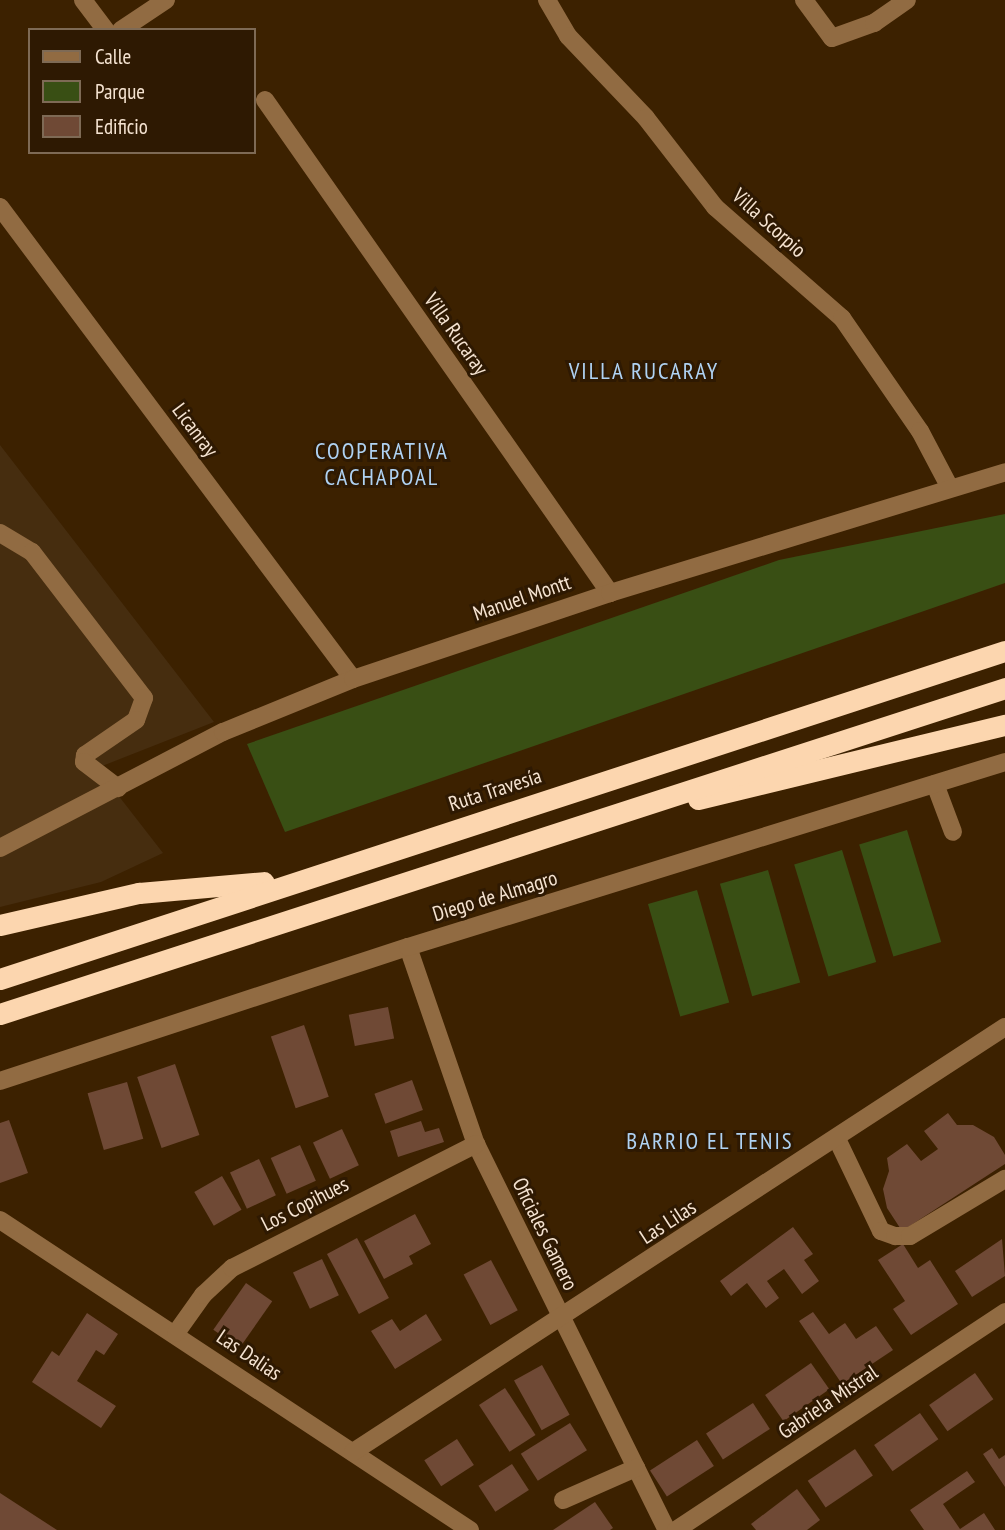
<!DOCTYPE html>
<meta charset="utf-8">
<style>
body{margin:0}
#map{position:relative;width:1005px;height:1530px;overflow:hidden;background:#3c2100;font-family:"PT Sans Narrow",sans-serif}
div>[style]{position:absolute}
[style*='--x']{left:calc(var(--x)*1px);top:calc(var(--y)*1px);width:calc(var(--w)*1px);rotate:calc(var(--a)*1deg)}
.built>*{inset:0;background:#462d0f}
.green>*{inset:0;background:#394f14;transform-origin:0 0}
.building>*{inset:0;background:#6f4935;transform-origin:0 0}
.minor>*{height:18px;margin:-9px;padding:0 9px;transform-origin:9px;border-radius:9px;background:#916b42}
.highway>*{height:21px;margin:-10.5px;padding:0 10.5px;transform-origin:10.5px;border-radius:10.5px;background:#fcd6af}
span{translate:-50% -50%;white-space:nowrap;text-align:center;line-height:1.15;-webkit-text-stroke:6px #2e1902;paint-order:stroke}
.street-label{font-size:21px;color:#f5e3d1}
.neighbourhood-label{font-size:23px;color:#afd2f3;letter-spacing:2px}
.legend{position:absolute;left:28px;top:28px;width:228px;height:126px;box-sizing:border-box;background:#2e1902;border:2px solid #7e6a55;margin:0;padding:9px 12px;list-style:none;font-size:21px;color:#f5e3d1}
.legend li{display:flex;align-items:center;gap:14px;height:35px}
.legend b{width:35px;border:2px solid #7e6a55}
</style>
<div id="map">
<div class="built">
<i style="clip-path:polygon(0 445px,214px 722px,97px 768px,163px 853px,101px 882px,0 907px)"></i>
</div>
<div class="green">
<i style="clip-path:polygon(1005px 514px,1005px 583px,285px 832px,247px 744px,779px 560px)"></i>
<i style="left:907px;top:830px;width:117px;height:50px;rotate:73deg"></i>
<i style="left:842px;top:850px;width:117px;height:50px;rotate:73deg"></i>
<i style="left:768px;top:870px;width:117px;height:50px;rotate:74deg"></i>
<i style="left:697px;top:890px;width:117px;height:51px;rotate:74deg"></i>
</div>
<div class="building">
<i style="left:388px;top:1007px;width:32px;height:40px;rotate:79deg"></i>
<i style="left:304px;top:1025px;width:76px;height:35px;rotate:71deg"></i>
<i style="left:175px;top:1064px;width:75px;height:40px;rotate:71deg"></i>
<i style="left:412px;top:1080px;width:32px;height:40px;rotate:70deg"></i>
<i style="left:127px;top:1082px;width:59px;height:41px;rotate:74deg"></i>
<i style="clip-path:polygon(948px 1113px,957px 1125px,973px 1125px,994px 1137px,1005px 1155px,1005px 1164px,902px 1231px,887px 1208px,883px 1189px,889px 1171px,887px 1158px,907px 1144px,921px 1161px,938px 1149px,924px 1131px)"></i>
<i style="clip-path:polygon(9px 1120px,28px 1173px,0 1183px,0 1123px)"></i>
<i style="clip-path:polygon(421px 1121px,425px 1132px,439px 1128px,444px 1142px,398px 1157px,390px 1131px)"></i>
<i style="left:342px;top:1129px;width:40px;height:32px;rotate:65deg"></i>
<i style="left:300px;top:1145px;width:39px;height:32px;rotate:66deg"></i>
<i style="left:259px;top:1159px;width:40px;height:32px;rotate:65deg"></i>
<i style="left:222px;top:1176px;width:39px;height:32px;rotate:60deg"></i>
<i style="clip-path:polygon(415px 1214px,431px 1244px,409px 1256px,413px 1264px,384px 1279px,364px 1241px)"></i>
<i style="clip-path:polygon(793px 1227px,813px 1254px,804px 1260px,819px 1281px,802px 1294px,784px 1269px,767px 1281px,779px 1298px,766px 1308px,747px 1283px,731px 1296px,720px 1281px)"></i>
<i style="left:357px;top:1238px;width:68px;height:34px;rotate:62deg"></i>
<i style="clip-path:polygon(1002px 1239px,1005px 1276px,972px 1297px,955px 1271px)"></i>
<i style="clip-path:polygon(903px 1244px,918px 1268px,930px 1260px,958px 1304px,911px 1335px,893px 1309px,905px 1301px,878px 1260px)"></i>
<i style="left:322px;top:1259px;width:40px;height:32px;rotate:65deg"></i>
<i style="left:491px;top:1260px;width:57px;height:31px;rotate:62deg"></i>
<i style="left:246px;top:1283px;width:32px;height:57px;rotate:35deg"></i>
<i style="clip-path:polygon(813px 1312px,829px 1334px,845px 1323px,856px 1339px,876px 1326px,893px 1350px,842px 1384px,799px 1321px)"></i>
<i style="clip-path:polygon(87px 1313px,118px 1334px,104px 1355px,96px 1350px,77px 1381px,116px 1406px,101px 1428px,32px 1382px,52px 1351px,59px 1356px)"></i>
<i style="clip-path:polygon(426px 1314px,442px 1340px,395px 1369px,371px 1331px,392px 1319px,400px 1331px)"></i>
<i style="left:811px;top:1363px;width:32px;height:56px;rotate:55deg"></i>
<i style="left:542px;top:1365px;width:57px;height:32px;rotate:61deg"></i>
<i style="left:975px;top:1373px;width:32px;height:56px;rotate:55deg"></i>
<i style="left:505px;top:1388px;width:56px;height:31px;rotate:57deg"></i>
<i style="left:753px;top:1403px;width:31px;height:56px;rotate:57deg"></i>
<i style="left:920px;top:1413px;width:32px;height:56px;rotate:55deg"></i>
<i style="left:570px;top:1423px;width:32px;height:58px;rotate:58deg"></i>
<i style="left:457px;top:1439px;width:31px;height:39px;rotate:57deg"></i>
<i style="left:697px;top:1440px;width:31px;height:56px;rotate:57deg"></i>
<i style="clip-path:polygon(992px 1448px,999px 1459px,1005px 1455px,1005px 1487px,983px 1454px)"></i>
<i style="left:855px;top:1449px;width:32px;height:57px;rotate:56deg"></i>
<i style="left:512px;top:1464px;width:31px;height:40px;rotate:57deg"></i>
<i style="clip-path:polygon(967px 1471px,975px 1482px,943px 1504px,960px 1529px,984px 1513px,995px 1530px,924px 1530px,910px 1510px)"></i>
<i style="clip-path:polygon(797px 1489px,820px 1520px,807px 1530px,756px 1530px,751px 1524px)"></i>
<i style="clip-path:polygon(0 1493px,57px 1530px,0 1530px)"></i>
<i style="clip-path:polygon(595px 1502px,613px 1528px,610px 1530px,553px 1530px)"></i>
</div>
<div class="minor">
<i style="--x:83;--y:0;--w:38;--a:53"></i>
<i style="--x:547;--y:0;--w:42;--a:59.7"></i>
<i style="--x:568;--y:36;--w:113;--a:46.4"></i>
<i style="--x:646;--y:118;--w:113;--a:52.2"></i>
<i style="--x:715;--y:207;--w:169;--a:41.2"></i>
<i style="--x:842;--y:318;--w:137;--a:55.4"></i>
<i style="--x:920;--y:431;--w:64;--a:62.2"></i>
<i style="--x:804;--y:0;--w:47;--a:53.6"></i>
<i style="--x:832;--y:38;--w:45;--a:-19.7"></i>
<i style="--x:874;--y:23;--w:40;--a:-34.9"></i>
<i style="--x:121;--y:30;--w:54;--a:-33.7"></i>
<i style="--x:265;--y:100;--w:602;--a:55.02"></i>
<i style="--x:0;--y:207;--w:589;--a:53.21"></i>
<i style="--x:0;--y:533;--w:37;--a:31"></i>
<i style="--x:32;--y:552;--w:184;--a:52.5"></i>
<i style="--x:144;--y:698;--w:23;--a:110"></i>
<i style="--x:136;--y:720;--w:62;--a:145.5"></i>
<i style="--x:85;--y:755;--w:7;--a:98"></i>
<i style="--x:84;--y:762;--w:43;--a:37.4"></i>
<i style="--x:935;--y:784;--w:51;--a:69.4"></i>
<i style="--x:0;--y:848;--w:251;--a:-27.5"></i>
<i style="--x:223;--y:732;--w:140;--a:-22.2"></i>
<i style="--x:353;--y:679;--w:271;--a:-18.5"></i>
<i style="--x:610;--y:593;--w:413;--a:-17"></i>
<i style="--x:408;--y:947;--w:208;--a:71"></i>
<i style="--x:476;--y:1144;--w:431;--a:63.7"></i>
<i style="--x:0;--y:1081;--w:429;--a:-18.2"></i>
<i style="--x:408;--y:947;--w:625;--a:-17.22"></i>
<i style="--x:837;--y:1139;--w:102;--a:64.4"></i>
<i style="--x:881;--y:1231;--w:15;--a:20"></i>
<i style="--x:895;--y:1236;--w:15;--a:0"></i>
<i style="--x:910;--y:1236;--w:111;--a:-31"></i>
<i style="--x:0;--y:1220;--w:563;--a:33.41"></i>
<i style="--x:176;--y:1333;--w:47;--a:-54.6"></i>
<i style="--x:203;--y:1295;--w:40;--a:-43"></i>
<i style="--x:232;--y:1268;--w:274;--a:-26.9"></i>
<i style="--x:353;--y:1452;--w:778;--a:-33.1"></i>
<i style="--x:563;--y:1500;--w:80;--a:-23.7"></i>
<i style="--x:676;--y:1530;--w:395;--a:-33.5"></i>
</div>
<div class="highway">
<i style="--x:698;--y:799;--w:316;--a:-13.6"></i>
<i style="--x:0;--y:925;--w:143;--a:-13"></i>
<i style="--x:139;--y:893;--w:125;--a:-5"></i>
<i style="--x:0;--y:979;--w:1057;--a:-18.08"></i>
<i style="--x:0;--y:1014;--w:1057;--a:-17.97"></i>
</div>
<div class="street-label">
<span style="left:769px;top:223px;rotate:42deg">Villa Scorpio</span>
<span style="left:456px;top:334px;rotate:55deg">Villa Rucaray</span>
<span style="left:195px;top:430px;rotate:53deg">Licanray</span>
<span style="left:522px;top:598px;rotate:-19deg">Manuel Montt</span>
<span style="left:495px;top:790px;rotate:-18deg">Ruta Travesía</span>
<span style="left:495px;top:896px;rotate:-17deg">Diego de Almagro</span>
<span style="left:305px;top:1204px;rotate:-27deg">Los Copihues</span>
<span style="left:668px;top:1222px;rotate:-33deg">Las Lilas</span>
<span style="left:545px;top:1234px;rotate:64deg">Oficiales Gamero</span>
<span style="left:249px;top:1355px;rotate:34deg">Las Dalias</span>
<span style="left:828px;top:1402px;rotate:-34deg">Gabriela Mistral</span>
</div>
<div class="neighbourhood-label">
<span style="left:644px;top:371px">VILLA RUCARAY</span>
<span style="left:382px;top:464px">COOPERATIVA<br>CACHAPOAL</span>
<span style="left:710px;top:1141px">BARRIO EL TENIS</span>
</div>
<ul class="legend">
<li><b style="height:9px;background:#916b42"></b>Calle</li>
<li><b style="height:19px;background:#394f14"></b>Parque</li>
<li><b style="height:19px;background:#6f4935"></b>Edificio</li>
</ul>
</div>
